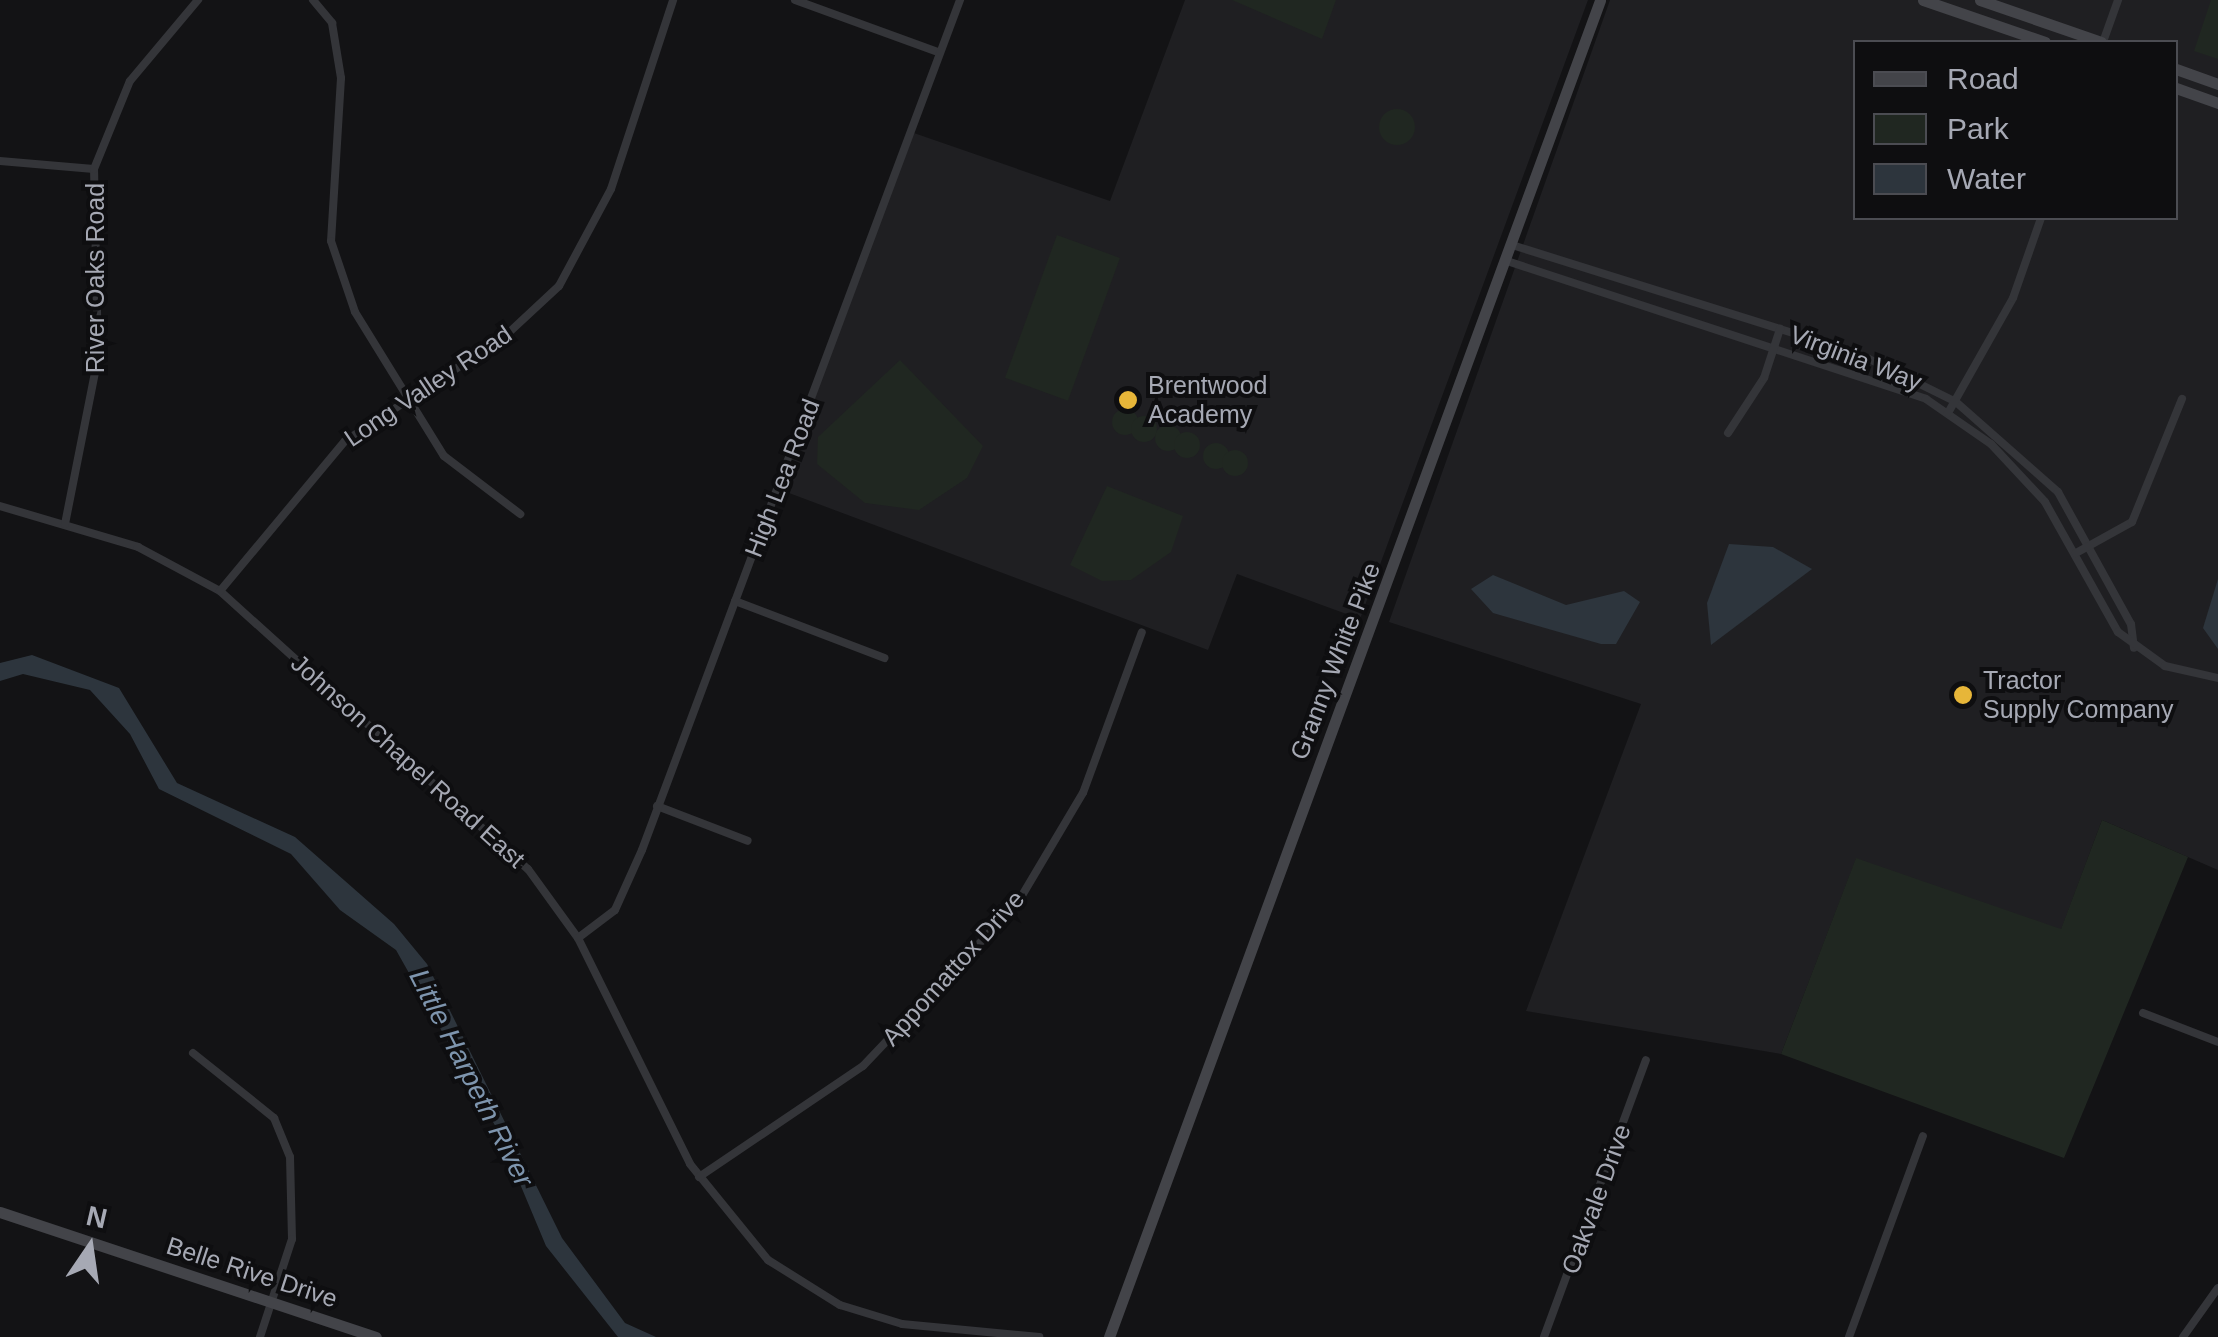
<!DOCTYPE html>
<style>
body{margin:0}
#map{position:relative;width:2218px;height:1337px;overflow:hidden;background:#131315;font-family:Helvetica,sans-serif}
div>[style]{position:absolute}
[style*='--x']{left:calc(var(--x)*1px);top:calc(var(--y)*1px);width:calc(var(--w)*1px);rotate:calc(var(--a)*1deg)}
.built>*{inset:0;background:#1f1f22}
.green>*{inset:0;background:#202721;transform-origin:0 0}
.round{border-radius:50%}
.water>*{inset:0;background:#2d353d}
.street>*{height:8px;margin:-4px;padding:0 4px;transform-origin:4px;border-radius:4px;background:#343539}
.secondary>*{height:11px;margin:-5.5px;padding:0 5.5px;transform-origin:5.5px;border-radius:5.5px;background:#434449}
.dots>*{width:28px;height:28px;translate:-50% -50%;box-sizing:border-box;border:5px solid #0e0e10;border-radius:50%}
span{translate:-50% -50%;white-space:nowrap;text-align:center;line-height:1.15;-webkit-text-stroke:8px #0e0e10;paint-order:stroke}
.street-label{font-size:25px;color:#a6a9b4}
.poi-label{font-size:25px;color:#a6a9b4}
.left{translate:0 -50%;text-align:left}
.water-label{font-size:28px;color:#7e95ae;font-style:italic}
.legend{position:absolute;left:1853px;top:40px;width:325px;height:180px;box-sizing:border-box;background:#0e0e10;border:2px solid #4b4c52;margin:0;padding:12px 18px;list-style:none;font-size:30px;color:#a6a9b4}
.legend li{display:flex;align-items:center;gap:20px;height:50px}
.legend b{width:50px;border:2px solid #4b4c52}
.north{position:absolute;left:40px;top:1197px;width:100px;height:100px;-webkit-text-stroke:8px #0e0e10;paint-order:stroke;rotate:13deg;font-size:28px;font-weight:700;line-height:40px;text-align:center;color:#a6a9b4}
.north::after{content:'';display:block;margin:auto;width:35px;height:45px;background:#a6a9b4;clip-path:polygon(50% 0,100% 100%,50% 72%,0 100%)}
</style>
<div id="map">
<div class="built">
<i style="clip-path:polygon(1185px 0,1588px 0,1360px 619px,1237px 574px,1208px 650px,781px 490px,911px 132px,1110px 201px)"></i>
<i style="clip-path:polygon(evenodd,1610px 0,2218px 0,2218px 870px,2102px 820px,2061px 930px,1856px 859px,1781px 1054px,1526px 1011px,1641px 704px,1389px 622px,1610px 0,1856px 42px,2176px 42px,2176px 218px,1856px 218px,1856px 42px)"></i>
</div>
<div class="green">
<i style="clip-path:polygon(1232px 0,1336px 0,1322px 39px)"></i>
<i style="clip-path:polygon(2211px 0,2218px 0,2218px 59px,2194px 51px)"></i>
<i class="round" style="left:1379px;top:109px;width:36px;height:36px"></i>
<i style="left:1057px;top:235px;width:67px;height:152px;rotate:20deg"></i>
<i style="clip-path:polygon(900px 360px,983px 446px,967px 478px,919px 510px,865px 503px,817px 464px,818px 437px)"></i>
<i class="round" style="left:1112px;top:409px;width:26px;height:26px"></i>
<i class="round" style="left:1131px;top:416px;width:26px;height:26px"></i>
<i class="round" style="left:1155px;top:425px;width:26px;height:26px"></i>
<i class="round" style="left:1174px;top:432px;width:26px;height:26px"></i>
<i class="round" style="left:1203px;top:443px;width:26px;height:26px"></i>
<i class="round" style="left:1222px;top:450px;width:26px;height:26px"></i>
<i style="clip-path:polygon(1107px 486px,1183px 516px,1171px 552px,1131px 580px,1102px 581px,1070px 565px)"></i>
<i style="clip-path:polygon(2102px 820px,2188px 857px,2064px 1158px,1781px 1054px,1856px 858px,2061px 929px)"></i>
</div>
<div class="water">
<i style="clip-path:polygon(1729px 544px,1773px 547px,1812px 569px,1711px 645px,1707px 603px)"></i>
<i style="clip-path:polygon(1493px 575px,1566px 605px,1624px 591px,1640px 602px,1616px 644px,1601px 644px,1493px 613px,1471px 589px)"></i>
<i style="clip-path:polygon(2218px 579px,2218px 649px,2203px 628px)"></i>
<i style="clip-path:polygon(32px 655px,119px 688px,177px 783px,295px 837px,394px 924px,427px 964px,562px 1238px,625px 1323px,656px 1337px,618px 1337px,546px 1246px,497px 1129px,396px 950px,340px 910px,291px 854px,159px 789px,130px 734px,90px 690px,23px 674px,0 681px,0 663px)"></i>
</div>
<div class="street">
<i style="--x:313;--y:0;--w:30;--a:50"></i>
<i style="--x:332;--y:23;--w:56;--a:80.7"></i>
<i style="--x:341;--y:78;--w:163;--a:93.5"></i>
<i style="--x:331;--y:241;--w:75;--a:71.3"></i>
<i style="--x:355;--y:312;--w:169;--a:58.3"></i>
<i style="--x:444;--y:456;--w:96;--a:37.3"></i>
<i style="--x:795;--y:0;--w:152;--a:20"></i>
<i style="--x:2103;--y:42;--w:45;--a:-70.3"></i>
<i style="--x:0;--y:161;--w:94;--a:4.9"></i>
<i style="--x:1512;--y:245;--w:362;--a:17.4"></i>
<i style="--x:1857;--y:353;--w:110;--a:26.3"></i>
<i style="--x:1956;--y:402;--w:136;--a:41.4"></i>
<i style="--x:2058;--y:492;--w:151;--a:61.1"></i>
<i style="--x:2131;--y:624;--w:24;--a:83"></i>
<i style="--x:1507;--y:261;--w:441;--a:18.2"></i>
<i style="--x:1926;--y:399;--w:79;--a:34.7"></i>
<i style="--x:1991;--y:444;--w:79;--a:47"></i>
<i style="--x:2045;--y:502;--w:149;--a:60.7"></i>
<i style="--x:2118;--y:632;--w:58;--a:35.9"></i>
<i style="--x:2165;--y:666;--w:54;--a:12.8"></i>
<i style="--x:1948;--y:413;--w:132;--a:-60.5"></i>
<i style="--x:2013;--y:298;--w:85;--a:-70.7"></i>
<i style="--x:1728;--y:433;--w:66;--a:-56.8"></i>
<i style="--x:1764;--y:378;--w:52;--a:-71.9"></i>
<i style="--x:0;--y:506;--w:144;--a:16.5"></i>
<i style="--x:138;--y:547;--w:93;--a:28.2"></i>
<i style="--x:220;--y:591;--w:415;--a:42.1"></i>
<i style="--x:528;--y:869;--w:85;--a:54.1"></i>
<i style="--x:578;--y:938;--w:252;--a:63.6"></i>
<i style="--x:690;--y:1164;--w:124;--a:50.9"></i>
<i style="--x:768;--y:1260;--w:85;--a:32"></i>
<i style="--x:840;--y:1305;--w:65;--a:17"></i>
<i style="--x:902;--y:1324;--w:138;--a:5.4"></i>
<i style="--x:65;--y:524;--w:169;--a:-78.8"></i>
<i style="--x:98;--y:358;--w:189;--a:-91.2"></i>
<i style="--x:94;--y:169;--w:95;--a:-67.8"></i>
<i style="--x:130;--y:81;--w:106;--a:-50"></i>
<i style="--x:2076;--y:553;--w:64;--a:-29"></i>
<i style="--x:2132;--y:522;--w:133;--a:-67.9"></i>
<i style="--x:220;--y:591;--w:195;--a:-50.2"></i>
<i style="--x:345;--y:441;--w:189;--a:-33.1"></i>
<i style="--x:503;--y:338;--w:76;--a:-42.9"></i>
<i style="--x:559;--y:286;--w:110;--a:-61.8"></i>
<i style="--x:611;--y:189;--w:199;--a:-71.8"></i>
<i style="--x:735;--y:601;--w:160;--a:20.9"></i>
<i style="--x:657;--y:806;--w:97;--a:21"></i>
<i style="--x:578;--y:938;--w:46;--a:-37.1"></i>
<i style="--x:615;--y:910;--w:66;--a:-65.8"></i>
<i style="--x:642;--y:850;--w:908;--a:-69.49"></i>
<i style="--x:2143;--y:1013;--w:80;--a:21.1"></i>
<i style="--x:193;--y:1053;--w:104;--a:38.7"></i>
<i style="--x:274;--y:1118;--w:42;--a:67.7"></i>
<i style="--x:290;--y:1157;--w:82;--a:88.6"></i>
<i style="--x:292;--y:1239;--w:103;--a:108.1"></i>
<i style="--x:699;--y:1177;--w:198;--a:-34.1"></i>
<i style="--x:863;--y:1066;--w:224;--a:-46.5"></i>
<i style="--x:1017;--y:904;--w:129;--a:-59.3"></i>
<i style="--x:1083;--y:793;--w:171;--a:-69.9"></i>
<i style="--x:1544;--y:1337;--w:295;--a:-69.8"></i>
<i style="--x:1849;--y:1337;--w:214;--a:-69.8"></i>
<i style="--x:2183;--y:1337;--w:60;--a:-54.5"></i>
</div>
<div class="secondary">
<i style="--x:1923;--y:0;--w:129;--a:19"></i>
<i style="--x:1980;--y:0;--w:128;--a:19.1"></i>
<i style="--x:2176;--y:69;--w:45;--a:19.7"></i>
<i style="--x:2176;--y:88;--w:45;--a:19.7"></i>
<i style="--x:0;--y:1212;--w:396;--a:18.4"></i>
<i style="--x:1109;--y:1337;--w:1424;--a:-69.83"></i>
</div>
<div class="dots">
<i style="left:1128px;top:400px;background:#e7b639"></i>
<i style="left:1963px;top:695px;background:#e7b639"></i>
</div>
<div class="street-label">
<span style="left:95px;top:278px;rotate:-90deg">River Oaks Road</span>
<span style="left:1856px;top:358px;rotate:21deg">Virginia Way</span>
<span style="left:428px;top:386px;rotate:-34deg">Long Valley Road</span>
<span style="left:782px;top:478px;rotate:-69deg">High Lea Road</span>
<span style="left:1335px;top:661px;rotate:-69deg">Granny White Pike</span>
<span style="left:408px;top:761px;rotate:42deg">Johnson Chapel Road East</span>
<span style="left:953px;top:968px;rotate:-48deg">Appomattox Drive</span>
<span style="left:1596px;top:1199px;rotate:-70deg">Oakvale Drive</span>
<span style="left:252px;top:1272px;rotate:18deg">Belle Rive Drive</span>
</div>
<div class="poi-label">
<span class="left" style="left:1148px;top:400px">Brentwood<br>Academy</span>
<span class="left" style="left:1983px;top:695px">Tractor<br>Supply Company</span>
</div>
<div class="water-label">
<span style="left:471px;top:1078px;rotate:63deg">Little Harpeth River</span>
</div>
<ul class="legend">
<li><b style="height:12px;background:#434449"></b>Road</li>
<li><b style="height:28px;background:#202721"></b>Park</li>
<li><b style="height:28px;background:#2d353d"></b>Water</li>
</ul>
<div class="north">N</div>
</div>
